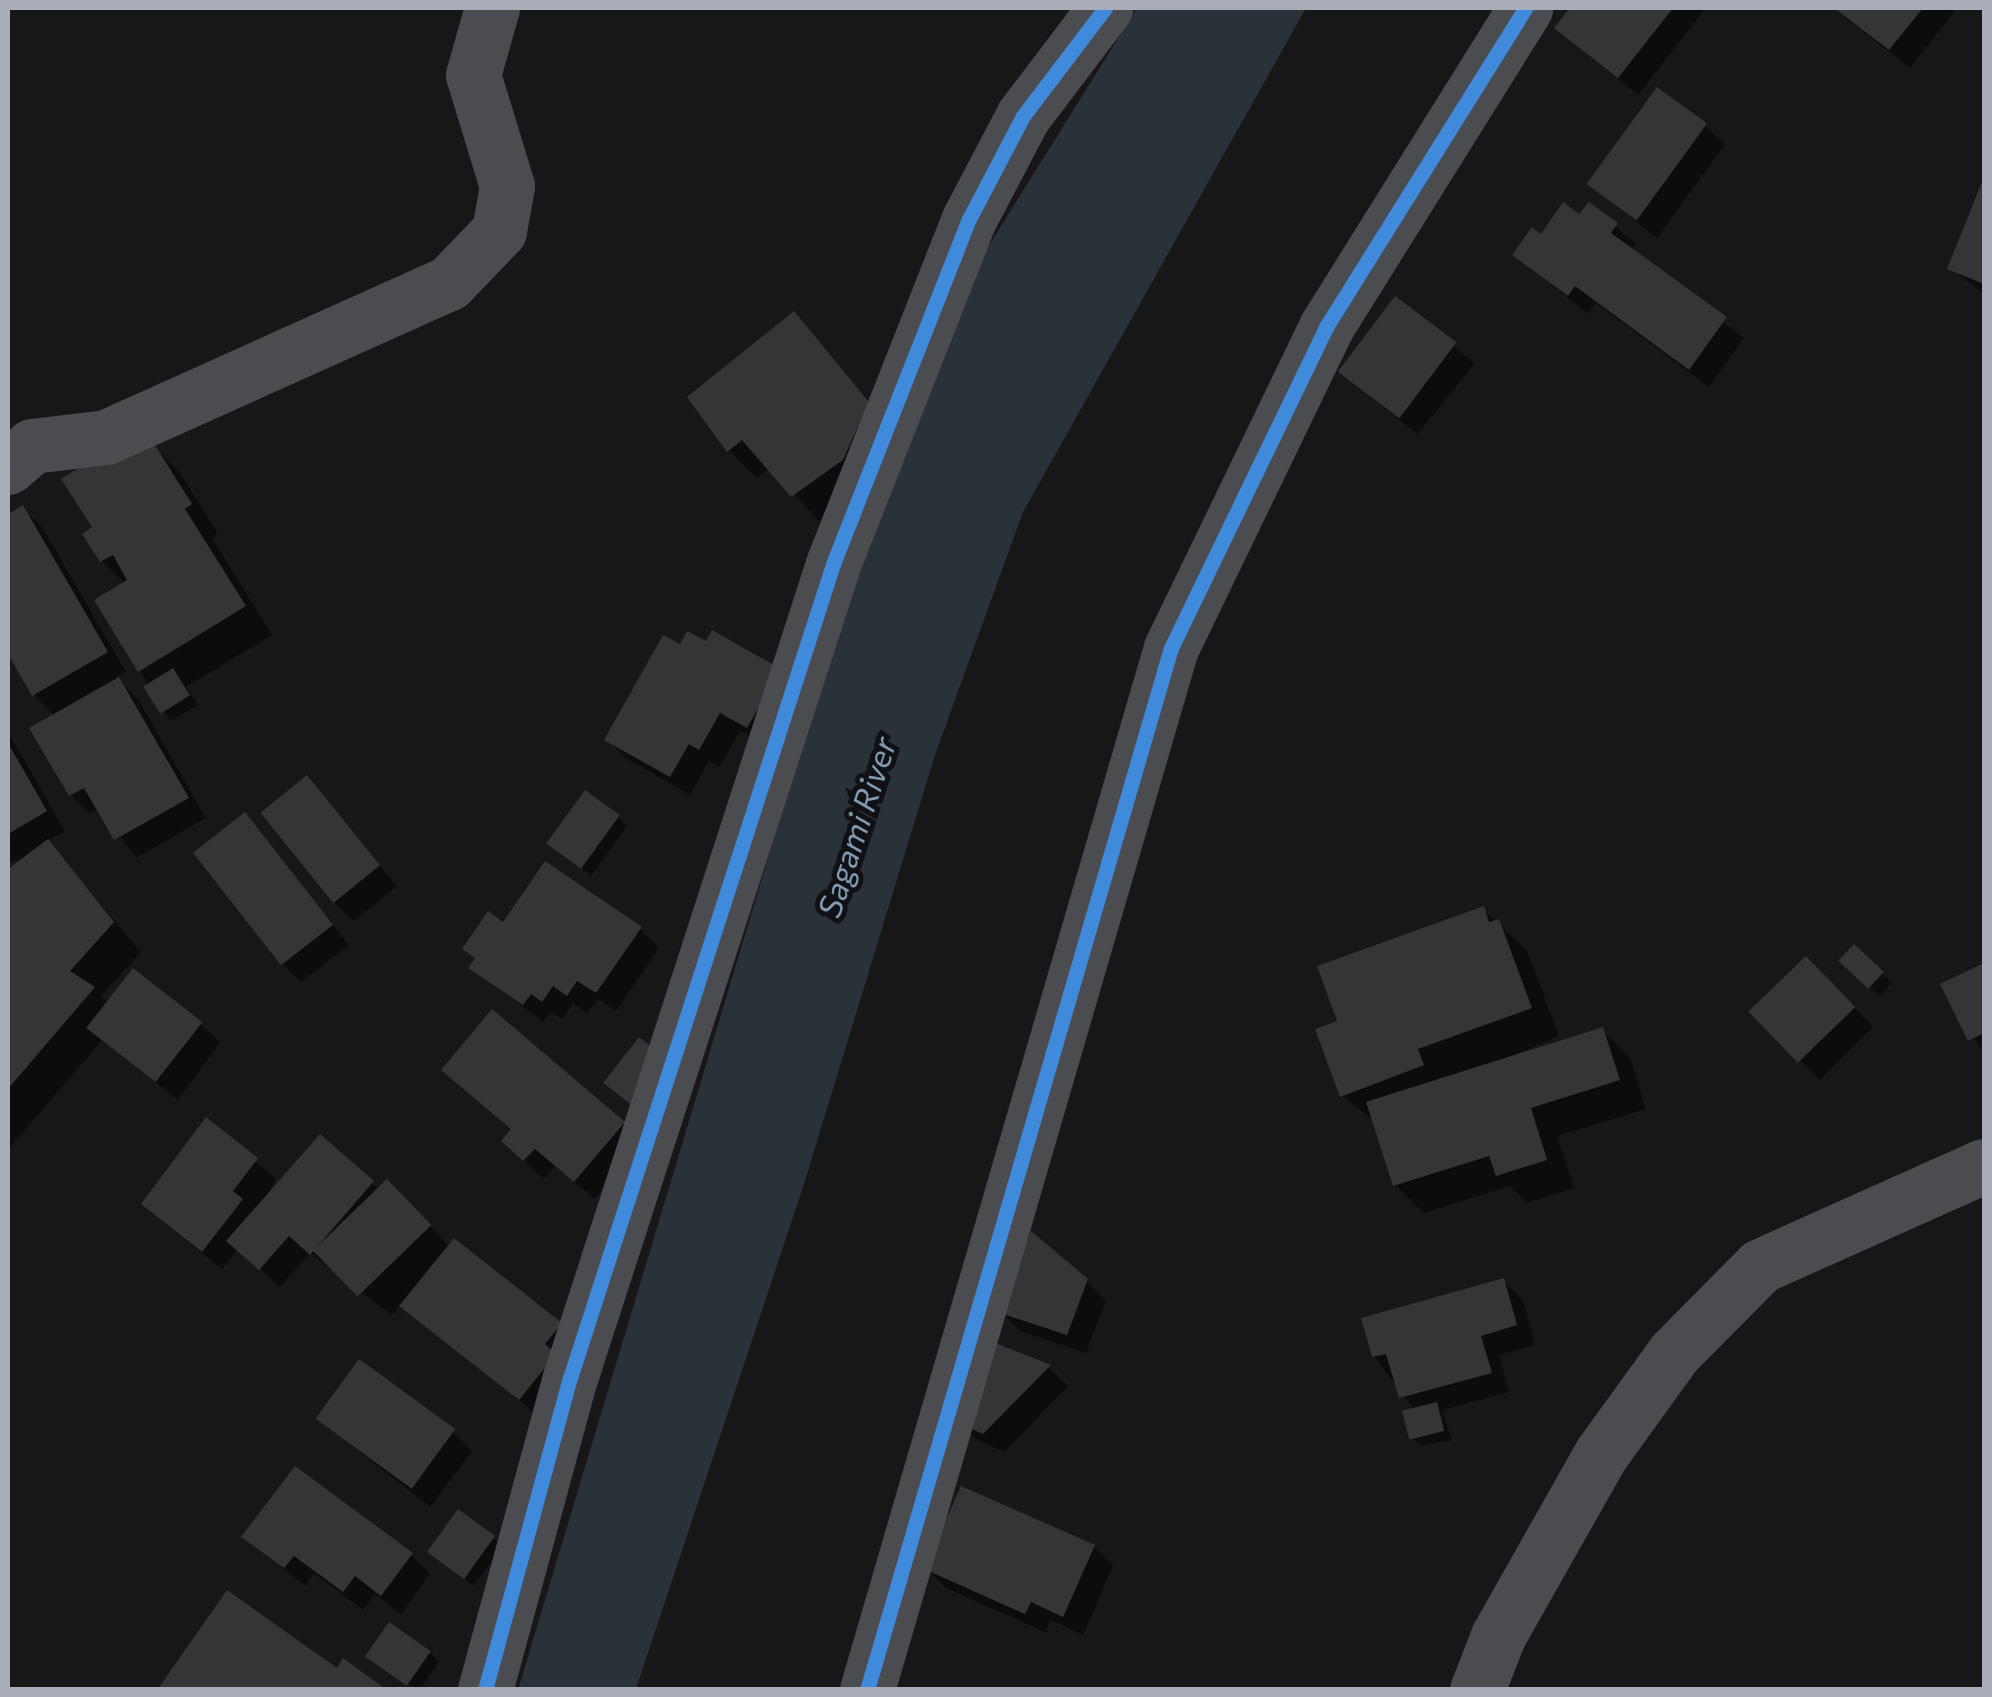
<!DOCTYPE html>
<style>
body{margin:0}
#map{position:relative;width:1992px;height:1697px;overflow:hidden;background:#171717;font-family:Commissioner,sans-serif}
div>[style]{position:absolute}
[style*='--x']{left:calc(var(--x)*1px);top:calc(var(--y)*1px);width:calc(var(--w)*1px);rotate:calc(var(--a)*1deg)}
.water>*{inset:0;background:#2a3239}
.shadow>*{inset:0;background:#0007;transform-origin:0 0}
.building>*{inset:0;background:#353536;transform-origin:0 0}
.minor>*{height:55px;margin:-27.5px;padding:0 27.5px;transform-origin:27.5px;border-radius:27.5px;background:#4b4c50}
.cycleway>*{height:15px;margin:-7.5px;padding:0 7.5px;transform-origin:7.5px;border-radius:7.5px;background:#408adc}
span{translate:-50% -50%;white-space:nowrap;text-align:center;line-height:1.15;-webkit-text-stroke:10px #111113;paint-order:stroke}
.water-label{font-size:32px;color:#7f9bb3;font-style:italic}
.frame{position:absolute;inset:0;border:10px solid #a8adb8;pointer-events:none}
</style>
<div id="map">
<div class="water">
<i style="clip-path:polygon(1137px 8px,1306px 8px,1023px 512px,935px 755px,804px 1184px,636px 1689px,518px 1690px,870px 519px,973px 271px)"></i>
</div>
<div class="shadow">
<i style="clip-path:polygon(1573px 8px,1706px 8px,1638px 95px,1557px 27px)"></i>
<i style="clip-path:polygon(1833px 8px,1957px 8px,1910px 68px)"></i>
<i style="clip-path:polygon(1705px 125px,1725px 144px,1657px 238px,1590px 183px)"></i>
<i style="clip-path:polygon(1984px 183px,1984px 294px,1950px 268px)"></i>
<i style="clip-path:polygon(1589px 205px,1636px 244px,1631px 250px,1744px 338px,1709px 387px,1596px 303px,1588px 314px,1515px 255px,1580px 218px)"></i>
<i style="left:1396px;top:300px;width:101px;height:91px;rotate:39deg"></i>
<i style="clip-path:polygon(793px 314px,896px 432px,821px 523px,770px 468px,757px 478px,729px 450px)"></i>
<i style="clip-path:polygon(152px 445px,180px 473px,218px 534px,212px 538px,272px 635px,186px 687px,198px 705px,170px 721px,140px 670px,125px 584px,102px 561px,96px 528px)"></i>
<i style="clip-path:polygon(22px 508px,42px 527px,126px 672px,116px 678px,138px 699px,206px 818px,136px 858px,99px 809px,90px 814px,71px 795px,55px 716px,34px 695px,8px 649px,8px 517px)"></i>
<i style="clip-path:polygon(681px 648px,780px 671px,767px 746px,740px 731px,719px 767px,709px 761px,690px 795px,626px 758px,607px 739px)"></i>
<i style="clip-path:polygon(8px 732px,65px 831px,47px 841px,141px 952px,101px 996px,109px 1004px,201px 1024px,220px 1043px,178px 1100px,102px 1040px,8px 1150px,8px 872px,33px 854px,8px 864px)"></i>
<i style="clip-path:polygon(307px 778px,397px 886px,354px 921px,334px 902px)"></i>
<i style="clip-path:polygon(245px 815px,349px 945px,301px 982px,282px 963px)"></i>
<i style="clip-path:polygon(618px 817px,627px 826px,591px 876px,550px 844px)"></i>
<i style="clip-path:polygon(1483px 909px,1527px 950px,1559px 1036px,1494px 1064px,1602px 1030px,1630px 1058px,1646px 1109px,1557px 1136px,1574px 1188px,1527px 1203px,1509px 1186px,1424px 1213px,1395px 1185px,1375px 1122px,1342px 1095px,1340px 1023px)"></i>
<i style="clip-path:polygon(504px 925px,640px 929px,659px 948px,616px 1011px,598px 999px,587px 1013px,573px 1003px,562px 1019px,551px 1011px,543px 1022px,471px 967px,477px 960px,466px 949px)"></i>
<i style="left:1854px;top:947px;width:52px;height:18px;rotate:43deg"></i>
<i style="left:1806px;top:960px;width:95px;height:75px;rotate:45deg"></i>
<i style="clip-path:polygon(1984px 966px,1984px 1054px,1944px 985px)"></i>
<i style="clip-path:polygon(207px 1120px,276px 1179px,263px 1202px,372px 1183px,380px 1191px,387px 1183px,450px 1247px,560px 1325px,539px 1417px,401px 1304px,392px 1315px,310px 1253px,280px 1287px,238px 1249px,222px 1269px,164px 1223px,144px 1204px)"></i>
<i style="clip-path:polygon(624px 1123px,643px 1143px,595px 1199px,555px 1166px,544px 1179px,524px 1160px,513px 1130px)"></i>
<i style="clip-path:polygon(1086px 1281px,1106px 1301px,1086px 1353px,1022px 1332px,1003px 1313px)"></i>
<i style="clip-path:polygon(1503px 1281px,1523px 1301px,1535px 1345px,1499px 1355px,1509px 1392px,1442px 1410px,1452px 1440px,1421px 1446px,1411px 1437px,1414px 1410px,1374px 1356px)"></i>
<i style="clip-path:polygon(990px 1343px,1049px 1367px,1068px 1386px,1004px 1452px,979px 1441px,959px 1422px)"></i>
<i style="clip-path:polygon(318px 1419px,453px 1432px,472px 1451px,430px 1507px)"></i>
<i style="clip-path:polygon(245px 1537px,411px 1555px,430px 1574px,401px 1614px,375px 1594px,363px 1610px,314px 1573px,305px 1586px)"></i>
<i style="clip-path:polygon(493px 1538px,502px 1547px,473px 1586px,429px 1551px)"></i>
<i style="clip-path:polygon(1094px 1547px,1113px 1566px,1083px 1635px,1051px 1620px,1045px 1632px,946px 1588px,927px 1569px)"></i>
<i style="clip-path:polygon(430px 1652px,439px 1662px,419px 1690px,378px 1666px)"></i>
</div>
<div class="building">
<i style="clip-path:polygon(1570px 8px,1673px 8px,1618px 78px,1554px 28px)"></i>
<i style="clip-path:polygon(1834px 8px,1923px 8px,1889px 50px)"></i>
<i style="left:1657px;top:87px;width:62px;height:120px;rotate:36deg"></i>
<i style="clip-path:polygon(1984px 177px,1984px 284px,1947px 269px)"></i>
<i style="clip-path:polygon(1563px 202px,1579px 214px,1589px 202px,1618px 223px,1611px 233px,1727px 317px,1689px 370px,1575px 286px,1568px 296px,1512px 255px,1532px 227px,1541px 234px)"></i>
<i style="left:1395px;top:296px;width:77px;height:95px;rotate:37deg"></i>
<i style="clip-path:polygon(794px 311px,869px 402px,843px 460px,791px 497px,742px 440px,727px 452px,687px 397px)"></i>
<i style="clip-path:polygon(153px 442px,192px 504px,185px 509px,246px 606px,138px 672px,94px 600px,127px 580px,113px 555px,100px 562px,82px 534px,92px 527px,61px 479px,115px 445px)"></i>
<i style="clip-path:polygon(23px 505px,108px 652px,32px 696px,8px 654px,8px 514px)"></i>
<i style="clip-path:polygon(712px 630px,781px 669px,747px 728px,720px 713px,699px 750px,689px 744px,670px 777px,604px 740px,663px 635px,680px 644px,687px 631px,706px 641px)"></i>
<i style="left:173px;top:668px;width:32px;height:35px;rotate:58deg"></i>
<i style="clip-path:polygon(119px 677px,189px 798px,114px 840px,84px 788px,69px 796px,29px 728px)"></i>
<i style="clip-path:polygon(8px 743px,47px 811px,8px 834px)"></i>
<i style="left:307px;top:775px;width:116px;height:60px;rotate:51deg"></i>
<i style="left:585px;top:790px;width:43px;height:66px;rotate:36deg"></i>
<i style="left:245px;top:812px;width:143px;height:66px;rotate:52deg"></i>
<i style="clip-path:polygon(48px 839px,114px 922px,70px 971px,95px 987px,8px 1089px,8px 869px)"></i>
<i style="clip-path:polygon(545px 861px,642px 927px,596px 993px,577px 981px,567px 996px,553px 986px,542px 1002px,531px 994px,523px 1005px,468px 968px,475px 958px,462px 949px,488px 911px,503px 922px)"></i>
<i style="clip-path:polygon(1484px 906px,1489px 922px,1499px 919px,1532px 1008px,1418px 1049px,1424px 1065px,1340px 1097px,1315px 1029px,1337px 1021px,1317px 966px)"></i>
<i style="left:1854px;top:944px;width:41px;height:23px;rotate:43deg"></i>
<i style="left:1806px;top:956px;width:71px;height:80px;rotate:46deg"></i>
<i style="clip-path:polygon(1984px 963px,1984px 1033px,1968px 1041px,1940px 984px)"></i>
<i style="left:133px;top:968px;width:88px;height:76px;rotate:38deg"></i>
<i style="clip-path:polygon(492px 1009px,625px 1122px,574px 1182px,535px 1149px,523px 1161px,501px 1141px,511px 1129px,441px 1070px)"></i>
<i style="clip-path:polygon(1603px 1027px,1620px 1080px,1531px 1108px,1547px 1160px,1496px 1176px,1489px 1156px,1393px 1186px,1366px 1102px)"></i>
<i style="left:639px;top:1037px;width:58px;height:58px;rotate:38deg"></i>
<i style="clip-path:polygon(206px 1117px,258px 1158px,233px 1191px,243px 1199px,202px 1252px,141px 1204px)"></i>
<i style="clip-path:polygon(320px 1134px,374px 1181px,310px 1255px,289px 1236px,259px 1270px,226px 1241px)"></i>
<i style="left:387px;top:1179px;width:64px;height:103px;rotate:46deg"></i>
<i style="clip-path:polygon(1031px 1231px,1088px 1279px,1067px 1335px,1000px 1313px)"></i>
<i style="clip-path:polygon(454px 1238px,562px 1323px,545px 1344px,556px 1354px,519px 1400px,399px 1306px)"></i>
<i style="clip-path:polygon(1504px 1278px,1517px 1325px,1481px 1336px,1492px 1373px,1399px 1398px,1386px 1354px,1372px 1357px,1361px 1318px)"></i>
<i style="clip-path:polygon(988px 1340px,1051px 1365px,983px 1434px,956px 1422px)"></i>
<i style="left:359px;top:1359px;width:119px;height:74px;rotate:36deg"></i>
<i style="left:1437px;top:1402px;width:30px;height:36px;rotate:76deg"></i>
<i style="clip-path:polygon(295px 1466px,413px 1553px,381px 1596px,355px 1576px,343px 1592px,294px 1556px,284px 1568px,241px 1537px)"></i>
<i style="clip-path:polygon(961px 1486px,1095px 1545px,1063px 1617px,1031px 1602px,1025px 1614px,924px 1569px)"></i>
<i style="left:458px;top:1509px;width:46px;height:53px;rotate:36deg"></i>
<i style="clip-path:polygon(227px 1590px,337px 1668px,343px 1658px,387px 1690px,157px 1690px)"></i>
<i style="left:389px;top:1622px;width:51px;height:42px;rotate:35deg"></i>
</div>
<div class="minor">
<i style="--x:8;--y:467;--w:32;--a:-41"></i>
<i style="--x:32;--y:446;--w:75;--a:-6.9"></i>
<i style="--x:106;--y:437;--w:376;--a:-24.2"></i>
<i style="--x:449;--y:283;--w:72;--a:-46.1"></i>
<i style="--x:499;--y:231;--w:46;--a:-79.9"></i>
<i style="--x:507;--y:186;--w:116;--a:-107"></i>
<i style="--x:473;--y:75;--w:70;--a:-74.2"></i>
<i style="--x:485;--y:1690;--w:323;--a:-74.8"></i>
<i style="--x:570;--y:1378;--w:855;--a:-72.09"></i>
<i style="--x:833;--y:564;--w:371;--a:-68.5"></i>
<i style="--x:969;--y:219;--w:116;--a:-62.3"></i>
<i style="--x:1023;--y:116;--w:136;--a:-52.8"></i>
<i style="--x:867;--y:1690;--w:1085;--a:-73.74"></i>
<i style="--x:1171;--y:648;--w:356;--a:-64.2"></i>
<i style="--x:1326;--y:327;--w:376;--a:-58"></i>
<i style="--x:1477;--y:1690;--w:58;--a:-68.7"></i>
<i style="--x:1498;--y:1636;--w:209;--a:-60.5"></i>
<i style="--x:1601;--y:1454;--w:125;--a:-54.1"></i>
<i style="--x:1674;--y:1353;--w:122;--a:-45.3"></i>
<i style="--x:1760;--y:1266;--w:245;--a:-24.1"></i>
</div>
<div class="cycleway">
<i style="--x:485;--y:1690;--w:323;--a:-74.8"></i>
<i style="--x:570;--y:1378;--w:855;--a:-72.09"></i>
<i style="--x:833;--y:564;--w:371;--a:-68.5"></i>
<i style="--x:969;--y:219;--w:116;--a:-62.3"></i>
<i style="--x:1023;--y:116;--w:136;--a:-52.8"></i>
<i style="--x:867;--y:1690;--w:1085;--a:-73.74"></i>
<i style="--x:1171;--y:648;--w:356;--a:-64.2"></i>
<i style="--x:1326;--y:327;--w:376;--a:-58"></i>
</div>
<div class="water-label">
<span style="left:856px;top:827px;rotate:-72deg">Sagami River</span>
</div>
<div class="frame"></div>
</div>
